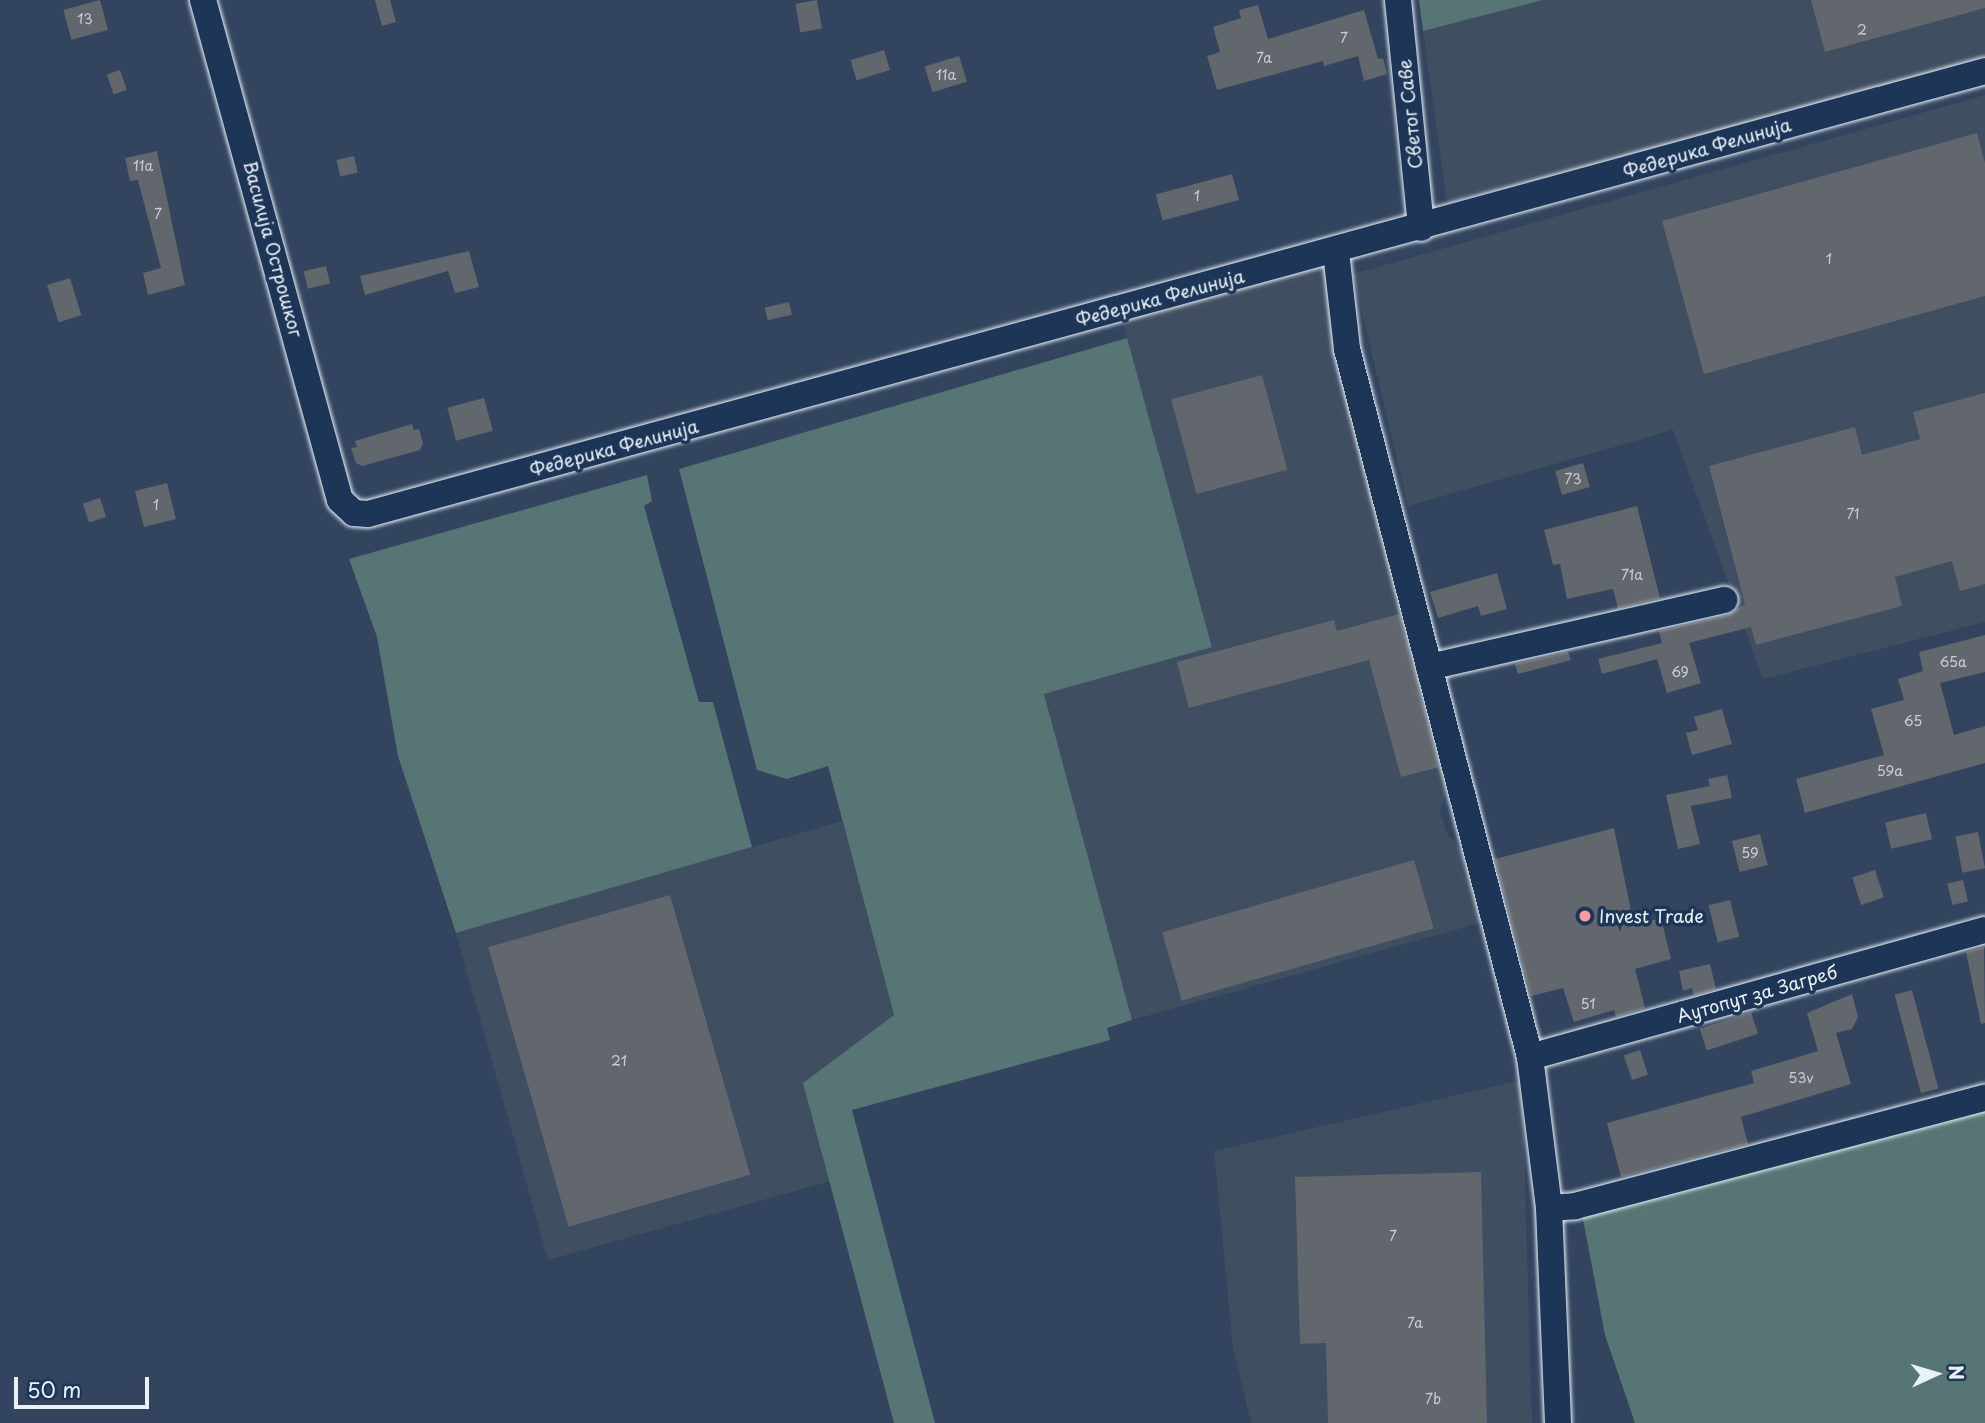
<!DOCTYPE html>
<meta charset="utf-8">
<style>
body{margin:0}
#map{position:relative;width:1985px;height:1423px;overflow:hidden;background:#32445e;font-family:"Playpen Sans",sans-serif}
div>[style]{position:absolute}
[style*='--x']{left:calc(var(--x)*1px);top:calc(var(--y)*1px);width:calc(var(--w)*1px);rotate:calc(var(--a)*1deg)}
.built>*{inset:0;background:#404e62}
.green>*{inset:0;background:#567574}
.building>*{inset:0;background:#62666d;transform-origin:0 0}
.roads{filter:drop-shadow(0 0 2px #e8f1f8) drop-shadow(0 0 2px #e8f1f8)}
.minor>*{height:26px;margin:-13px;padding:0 13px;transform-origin:13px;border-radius:13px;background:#1d3557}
.dots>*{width:19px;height:19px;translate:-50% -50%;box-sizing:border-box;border:4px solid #1d3557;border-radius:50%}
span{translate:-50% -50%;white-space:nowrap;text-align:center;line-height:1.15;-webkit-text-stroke:7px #1d3557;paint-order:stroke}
.number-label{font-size:14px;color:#c6ced5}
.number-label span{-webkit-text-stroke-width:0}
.street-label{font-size:18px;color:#e8f1f8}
.poi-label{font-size:18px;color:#e8f1f8}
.left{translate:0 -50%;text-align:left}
.north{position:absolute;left:1901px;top:1339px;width:70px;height:70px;-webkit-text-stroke:5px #1d3557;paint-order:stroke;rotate:86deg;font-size:19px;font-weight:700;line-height:28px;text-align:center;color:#e8f1f8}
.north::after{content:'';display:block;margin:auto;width:24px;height:32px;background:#e8f1f8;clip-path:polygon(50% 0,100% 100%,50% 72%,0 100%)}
.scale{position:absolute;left:14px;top:1377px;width:135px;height:32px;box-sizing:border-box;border:4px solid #e8f1f8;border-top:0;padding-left:9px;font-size:21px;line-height:24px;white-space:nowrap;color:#e8f1f8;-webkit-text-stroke:5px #1d3557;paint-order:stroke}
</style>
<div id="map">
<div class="built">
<i style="clip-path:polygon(1543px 0,1985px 0,1985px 60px,1447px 203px,1423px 31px)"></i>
<i style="clip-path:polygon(1985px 95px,1985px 622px,1763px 679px,1673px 430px,1408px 506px,1353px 274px)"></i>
<i style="clip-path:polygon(1323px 263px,1330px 309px,1452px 773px,1440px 812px,1446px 832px,1476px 866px,1490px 920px,1132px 1020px,1044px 694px,1212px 646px,1122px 320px)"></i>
<i style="clip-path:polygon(842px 821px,894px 1015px,803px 1083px,831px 1181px,548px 1260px,456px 933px)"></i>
<i style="clip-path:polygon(1522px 1080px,1532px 1423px,1251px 1423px,1233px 1348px,1214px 1151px)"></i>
</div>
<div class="green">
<i style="clip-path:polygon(1419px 0,1543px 0,1423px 31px)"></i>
<i style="clip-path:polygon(1127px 338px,1212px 647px,1044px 694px,1132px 1020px,1107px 1028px,1110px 1040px,852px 1110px,935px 1423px,894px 1423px,803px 1083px,894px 1015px,828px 766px,787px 779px,757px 770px,679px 469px)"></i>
<i style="clip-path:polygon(647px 475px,652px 501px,644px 506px,699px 702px,713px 702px,752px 847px,456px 933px,398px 756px,377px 637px,349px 559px)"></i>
<i style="clip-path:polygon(1985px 1100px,1985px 1423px,1635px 1423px,1605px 1335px,1582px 1214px)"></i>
</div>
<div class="building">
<i style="left:100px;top:0;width:31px;height:38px;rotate:75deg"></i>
<i style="clip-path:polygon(375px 0,390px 0,396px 22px,382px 26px)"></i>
<i style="left:817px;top:0;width:29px;height:22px;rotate:80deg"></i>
<i style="clip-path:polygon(1811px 0,1985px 0,1985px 8px,1825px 52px)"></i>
<i style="clip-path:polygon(1258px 5px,1268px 39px,1364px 10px,1378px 59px,1383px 58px,1387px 74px,1364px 81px,1358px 56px,1324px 66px,1323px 61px,1217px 90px,1207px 56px,1220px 52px,1213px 27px,1241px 18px,1239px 10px)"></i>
<i style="left:884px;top:50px;width:21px;height:35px;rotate:73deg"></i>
<i style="left:959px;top:56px;width:27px;height:36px;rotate:73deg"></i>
<i style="left:120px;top:70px;width:21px;height:14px;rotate:71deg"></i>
<i style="clip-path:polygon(1977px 133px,1985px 163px,1985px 296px,1704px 374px,1662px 221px)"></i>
<i style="clip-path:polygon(157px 151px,185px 285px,148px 295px,143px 273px,161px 268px,138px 180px,130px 181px,125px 158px)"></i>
<i style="left:354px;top:156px;width:17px;height:18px;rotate:77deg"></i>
<i style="left:1232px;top:174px;width:27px;height:79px;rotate:75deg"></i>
<i style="clip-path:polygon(469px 251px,479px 287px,455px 293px,448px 271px,365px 295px,360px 276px)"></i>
<i style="left:326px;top:266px;width:18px;height:23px;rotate:77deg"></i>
<i style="left:70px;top:278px;width:39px;height:24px;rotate:73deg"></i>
<i style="left:789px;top:302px;width:13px;height:25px;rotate:77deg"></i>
<i style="left:1262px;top:375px;width:98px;height:94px;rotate:75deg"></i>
<i style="clip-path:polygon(1985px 393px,1985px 584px,1960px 591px,1952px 561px,1895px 577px,1902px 606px,1756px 645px,1751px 627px,1689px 643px,1701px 683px,1667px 693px,1657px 659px,1602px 674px,1598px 659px,1662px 643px,1659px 631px,1728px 615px,1745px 604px,1709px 466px,1855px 427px,1862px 455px,1920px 439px,1913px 412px)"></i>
<i style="left:484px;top:398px;width:34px;height:38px;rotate:75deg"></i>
<i style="clip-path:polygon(412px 424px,414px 430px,419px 429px,423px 443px,420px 450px,362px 466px,356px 463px,351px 448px,357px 447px,355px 441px)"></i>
<i style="left:1583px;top:463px;width:25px;height:29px;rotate:74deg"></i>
<i style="left:167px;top:483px;width:37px;height:33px;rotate:76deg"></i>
<i style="left:100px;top:498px;width:20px;height:18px;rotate:72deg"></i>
<i style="clip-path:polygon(1637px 506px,1660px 598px,1618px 608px,1613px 589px,1567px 599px,1560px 564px,1553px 565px,1544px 530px)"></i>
<i style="clip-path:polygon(1497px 573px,1507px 609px,1481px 616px,1478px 606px,1438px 618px,1430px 592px)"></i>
<i style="clip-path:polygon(1399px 614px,1439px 767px,1401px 777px,1369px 660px,1189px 708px,1177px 662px,1334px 620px,1337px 631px)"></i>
<i style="clip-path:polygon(1985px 635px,1985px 672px,1940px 683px,1954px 735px,1985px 726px,1985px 763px,1805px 813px,1796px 779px,1884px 755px,1871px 709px,1904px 700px,1898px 679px,1923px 671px,1919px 652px)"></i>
<i style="clip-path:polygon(1568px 652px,1571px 660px,1518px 674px,1515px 664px)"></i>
<i style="clip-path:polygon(1722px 709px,1732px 744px,1692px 755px,1686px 733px,1698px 730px,1694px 717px)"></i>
<i style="clip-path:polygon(1727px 775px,1732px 798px,1691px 806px,1700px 844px,1678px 849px,1666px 795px,1710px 786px,1708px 779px)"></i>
<i style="left:1926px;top:813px;width:27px;height:42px;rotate:77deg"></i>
<i style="clip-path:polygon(1614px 828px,1634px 925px,1661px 918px,1671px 959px,1635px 969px,1645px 1008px,1616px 1017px,1614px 1010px,1574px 1022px,1563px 988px,1531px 996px,1495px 859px)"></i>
<i style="left:1978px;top:832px;width:37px;height:23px;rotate:79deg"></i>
<i style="left:1760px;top:834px;width:32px;height:29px;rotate:76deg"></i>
<i style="left:1414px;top:860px;width:71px;height:262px;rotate:74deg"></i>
<i style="left:1875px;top:870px;width:29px;height:24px;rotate:72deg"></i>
<i style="left:1963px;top:880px;width:22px;height:16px;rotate:77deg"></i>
<i style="left:670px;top:895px;width:291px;height:189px;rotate:74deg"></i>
<i style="left:1730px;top:900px;width:38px;height:22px;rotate:76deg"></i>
<i style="clip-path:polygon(1984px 947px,1985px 1023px,1981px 1024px,1966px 952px)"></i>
<i style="clip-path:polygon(1710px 964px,1716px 989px,1694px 995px,1692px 988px,1683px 991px,1679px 971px)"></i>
<i style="left:1912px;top:990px;width:102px;height:18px;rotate:75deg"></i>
<i style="clip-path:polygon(1852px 994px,1858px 1017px,1852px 1029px,1836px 1033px,1851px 1084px,1741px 1117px,1748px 1144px,1621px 1177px,1607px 1123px,1754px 1083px,1751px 1071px,1818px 1051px,1807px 1013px)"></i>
<i style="left:1751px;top:1012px;width:23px;height:54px;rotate:72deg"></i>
<i style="left:1640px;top:1050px;width:26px;height:17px;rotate:72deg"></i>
<i style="clip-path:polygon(1481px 1172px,1487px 1423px,1328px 1423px,1326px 1343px,1300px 1344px,1295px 1177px)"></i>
</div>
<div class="roads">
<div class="minor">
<i style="--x:203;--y:0;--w:518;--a:74.68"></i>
<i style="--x:340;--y:500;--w:19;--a:43"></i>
<i style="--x:354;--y:513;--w:14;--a:4"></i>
<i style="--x:368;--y:514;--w:1677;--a:-15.32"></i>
<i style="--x:1398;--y:0;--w:229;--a:84.2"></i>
<i style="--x:1336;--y:252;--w:98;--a:83.5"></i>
<i style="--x:1347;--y:349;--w:731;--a:75.51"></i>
<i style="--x:1530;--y:1057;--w:152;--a:82.8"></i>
<i style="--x:1549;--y:1208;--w:215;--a:87.6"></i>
<i style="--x:1429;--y:667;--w:303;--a:-12.8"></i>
<i style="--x:1530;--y:1057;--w:472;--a:-15.6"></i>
<i style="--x:1549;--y:1208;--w:26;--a:-4"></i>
<i style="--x:1575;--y:1206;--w:424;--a:-14.8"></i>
</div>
</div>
<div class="dots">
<i style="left:1585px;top:916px;background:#ff9aa2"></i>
</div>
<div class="number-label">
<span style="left:85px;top:19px">13</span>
<span style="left:1862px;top:30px">2</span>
<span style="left:1344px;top:38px">7</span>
<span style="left:1264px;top:58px">7a</span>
<span style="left:946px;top:75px">11a</span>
<span style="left:143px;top:166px">11a</span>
<span style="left:1197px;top:196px">1</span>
<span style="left:158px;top:214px">7</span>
<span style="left:1829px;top:259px">1</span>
<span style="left:1573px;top:479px">73</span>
<span style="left:156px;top:505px">1</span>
<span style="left:1853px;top:514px">71</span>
<span style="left:1632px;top:575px">71a</span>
<span style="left:1953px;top:662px">65a</span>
<span style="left:1680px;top:672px">69</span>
<span style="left:1913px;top:721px">65</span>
<span style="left:1890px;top:771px">59a</span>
<span style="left:1750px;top:853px">59</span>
<span style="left:1588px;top:1004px">51</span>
<span style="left:619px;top:1061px">21</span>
<span style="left:1801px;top:1078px">53v</span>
<span style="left:1393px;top:1236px">7</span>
<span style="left:1415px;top:1323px">7a</span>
<span style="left:1433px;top:1399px">7b</span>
</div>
<div class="street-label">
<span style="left:1410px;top:114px;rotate:-96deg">Светог Саве</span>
<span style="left:1707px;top:148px;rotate:-16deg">Федерика Фелинија</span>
<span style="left:273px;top:249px;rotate:75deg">Василија Острошког</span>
<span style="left:1160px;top:298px;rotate:-15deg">Федерика Фелинија</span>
<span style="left:614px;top:448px;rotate:-15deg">Федерика Фелинија</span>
<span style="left:1757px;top:994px;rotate:-16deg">Аутопут за Загреб</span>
</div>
<div class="poi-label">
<span class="left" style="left:1599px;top:916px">Invest Trade</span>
</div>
<div class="north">N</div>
<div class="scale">50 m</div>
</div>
